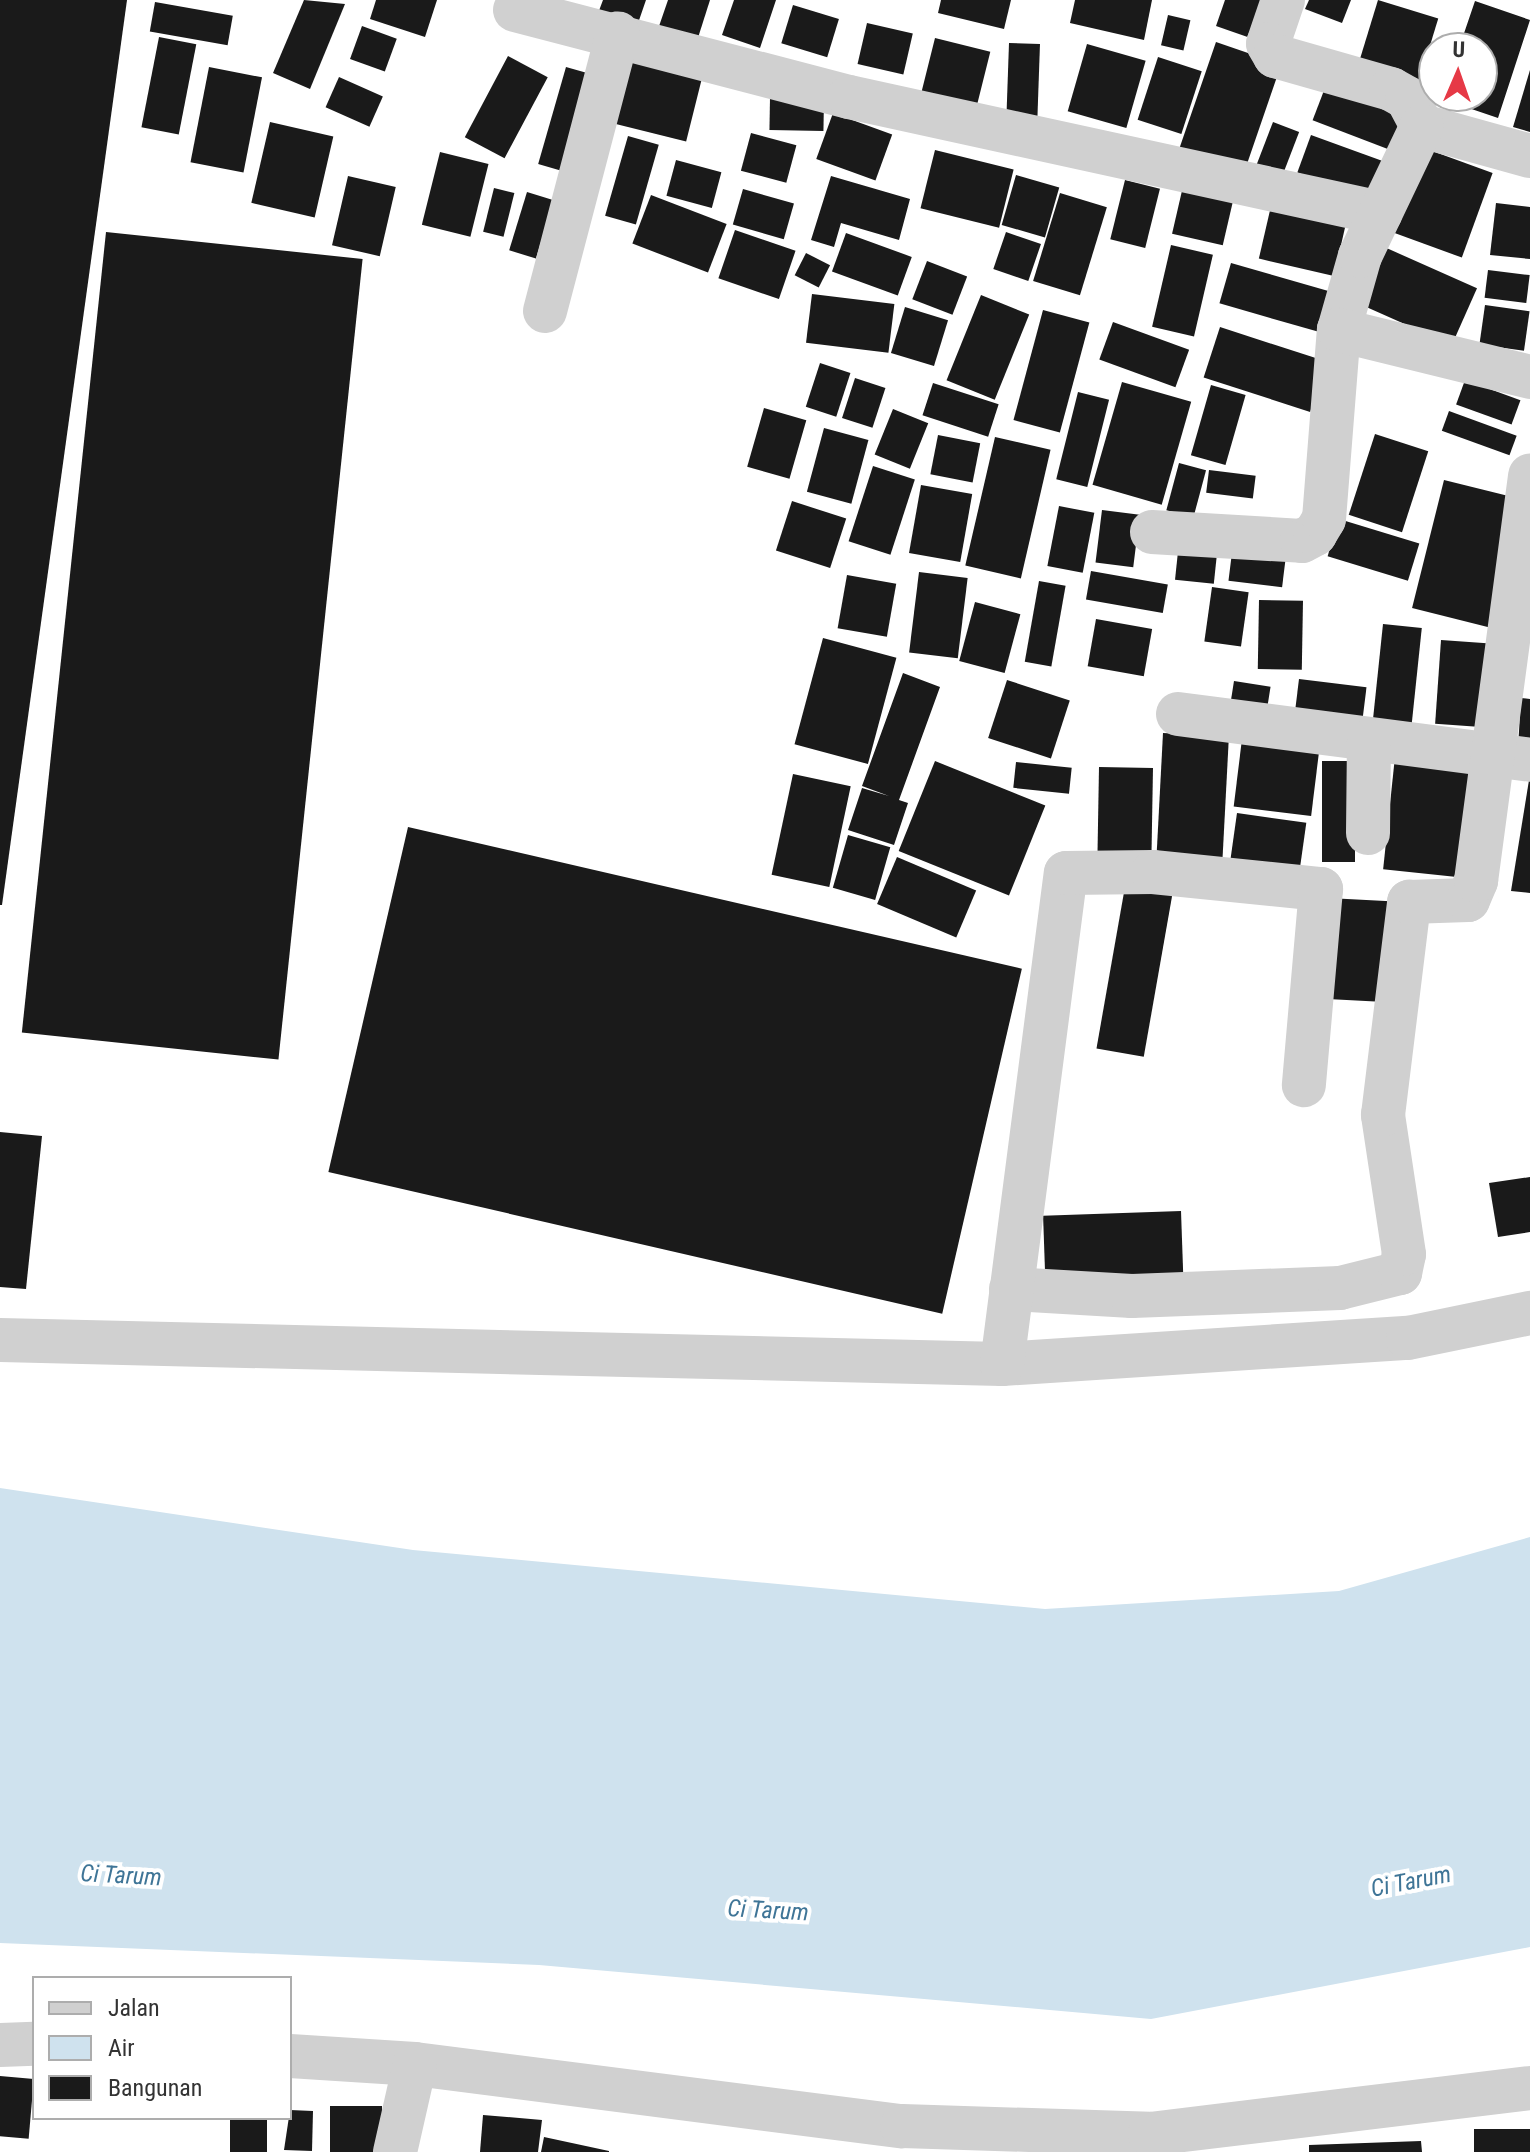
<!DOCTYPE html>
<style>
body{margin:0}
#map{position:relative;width:1530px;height:2152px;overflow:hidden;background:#fff;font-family:"Roboto Condensed",sans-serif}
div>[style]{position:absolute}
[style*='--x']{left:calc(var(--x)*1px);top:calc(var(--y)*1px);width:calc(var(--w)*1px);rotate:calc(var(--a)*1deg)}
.water>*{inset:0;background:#cfe2ee}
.building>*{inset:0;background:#1a1a1a;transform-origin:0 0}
.street>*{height:44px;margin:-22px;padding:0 22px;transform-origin:22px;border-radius:22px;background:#d0d0d0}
span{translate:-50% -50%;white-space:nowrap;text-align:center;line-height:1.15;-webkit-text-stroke:8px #fff;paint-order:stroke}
.water-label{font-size:24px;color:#3f7597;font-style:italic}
.legend{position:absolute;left:32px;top:1976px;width:260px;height:144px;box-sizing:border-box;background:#fff;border:2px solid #adadad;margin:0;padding:10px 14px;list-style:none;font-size:24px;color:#333}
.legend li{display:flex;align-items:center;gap:16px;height:40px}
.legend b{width:40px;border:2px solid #adadad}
.north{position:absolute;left:1418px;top:32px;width:80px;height:80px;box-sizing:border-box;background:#fff;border:2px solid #adadad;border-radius:50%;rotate:2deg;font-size:22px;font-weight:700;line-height:32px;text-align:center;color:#333}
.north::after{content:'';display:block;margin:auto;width:28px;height:36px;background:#e63946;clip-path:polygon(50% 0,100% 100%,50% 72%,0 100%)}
</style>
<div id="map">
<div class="water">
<i style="clip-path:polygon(0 1488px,413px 1550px,1045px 1609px,1339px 1591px,1530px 1537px,1530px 1947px,1151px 2019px,539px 1965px,0 1943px)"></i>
</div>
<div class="building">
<i style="clip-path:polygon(0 0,127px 0,2px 905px,0 905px)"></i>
<i style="clip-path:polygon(304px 0,345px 4px,310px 89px,273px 73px)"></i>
<i style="clip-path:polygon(376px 0,437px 0,425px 37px,370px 19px)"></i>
<i style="clip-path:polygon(603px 0,646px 0,636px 29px,597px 16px)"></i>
<i style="clip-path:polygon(668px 0,710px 0,696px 44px,657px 32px)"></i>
<i style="clip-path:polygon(734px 0,776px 0,760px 48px,722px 35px)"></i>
<i style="clip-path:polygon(941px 0,1011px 0,1004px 29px,938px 13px)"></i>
<i style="clip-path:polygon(1075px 0,1152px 0,1144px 40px,1070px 23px)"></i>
<i style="clip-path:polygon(1225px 0,1274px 0,1259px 41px,1216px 26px)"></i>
<i style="clip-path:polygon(1309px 0,1351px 0,1342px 23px,1305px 9px)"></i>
<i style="left:1378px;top:0;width:63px;height:69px;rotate:17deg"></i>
<i style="clip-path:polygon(1475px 1px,1530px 20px,1498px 118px,1442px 99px,1482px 96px,1482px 48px,1459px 48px)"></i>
<i style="left:155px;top:2px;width:79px;height:30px;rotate:10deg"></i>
<i style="left:793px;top:5px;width:48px;height:40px;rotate:17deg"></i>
<i style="left:1168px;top:15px;width:23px;height:31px;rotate:13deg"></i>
<i style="left:867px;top:23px;width:47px;height:42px;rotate:13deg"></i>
<i style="left:362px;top:26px;width:37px;height:35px;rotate:20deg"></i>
<i style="left:159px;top:37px;width:38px;height:92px;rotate:11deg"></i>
<i style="left:935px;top:38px;width:57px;height:66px;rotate:14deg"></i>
<i style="left:1216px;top:42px;width:69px;height:116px;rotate:19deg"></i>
<i style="left:1009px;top:43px;width:31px;height:75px;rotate:2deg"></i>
<i style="left:1087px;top:44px;width:61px;height:70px;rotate:16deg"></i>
<i style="left:616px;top:55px;width:89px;height:67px;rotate:14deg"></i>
<i style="left:508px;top:56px;width:45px;height:92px;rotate:28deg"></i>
<i style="left:1158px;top:57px;width:46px;height:66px;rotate:18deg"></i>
<i style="left:209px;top:67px;width:54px;height:97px;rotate:11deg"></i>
<i style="left:566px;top:67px;width:33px;height:101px;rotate:16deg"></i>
<i style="clip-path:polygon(1530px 70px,1530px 132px,1513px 127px)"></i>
<i style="left:339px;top:77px;width:48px;height:33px;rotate:24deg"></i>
<i style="left:1328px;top:80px;width:84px;height:43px;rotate:21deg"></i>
<i style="left:770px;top:98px;width:54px;height:32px;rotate:1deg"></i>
<i style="left:833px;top:113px;width:63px;height:49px;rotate:20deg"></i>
<i style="left:270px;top:122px;width:65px;height:83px;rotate:13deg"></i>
<i style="left:1273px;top:122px;width:28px;height:53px;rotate:21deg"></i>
<i style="left:751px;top:133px;width:47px;height:39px;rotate:15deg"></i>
<i style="left:1311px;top:135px;width:82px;height:40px;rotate:20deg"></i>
<i style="left:628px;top:136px;width:32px;height:83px;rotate:16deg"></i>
<i style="left:1424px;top:148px;width:73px;height:90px;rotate:20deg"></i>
<i style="left:935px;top:150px;width:81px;height:60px;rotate:14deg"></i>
<i style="left:440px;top:152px;width:50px;height:75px;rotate:14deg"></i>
<i style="left:676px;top:160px;width:47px;height:37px;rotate:15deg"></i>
<i style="left:1016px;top:175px;width:45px;height:52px;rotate:16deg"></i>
<i style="left:348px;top:176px;width:49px;height:71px;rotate:13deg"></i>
<i style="clip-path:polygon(831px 176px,910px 199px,899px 240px,841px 223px,834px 247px,811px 240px)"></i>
<i style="left:1125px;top:180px;width:36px;height:61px;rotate:14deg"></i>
<i style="left:1184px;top:182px;width:52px;height:53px;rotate:13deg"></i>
<i style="left:494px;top:188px;width:21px;height:45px;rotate:14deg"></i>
<i style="left:743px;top:189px;width:53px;height:37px;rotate:16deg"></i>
<i style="left:527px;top:192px;width:28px;height:61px;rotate:17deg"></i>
<i style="left:1060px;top:193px;width:49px;height:92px;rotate:17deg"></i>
<i style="left:651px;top:195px;width:81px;height:52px;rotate:21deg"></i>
<i style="clip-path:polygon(1496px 203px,1530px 207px,1530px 259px,1490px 255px)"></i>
<i style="left:1271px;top:206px;width:77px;height:54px;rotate:13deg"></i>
<i style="left:735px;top:230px;width:64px;height:51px;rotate:19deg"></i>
<i style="left:106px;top:232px;width:258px;height:805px;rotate:6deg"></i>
<i style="left:1006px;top:232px;width:37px;height:39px;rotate:19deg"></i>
<i style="left:846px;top:233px;width:70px;height:41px;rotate:20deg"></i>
<i style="left:1171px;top:245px;width:43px;height:84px;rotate:13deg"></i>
<i style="left:1382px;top:246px;width:104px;height:62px;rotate:24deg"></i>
<i style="left:806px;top:253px;width:27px;height:25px;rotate:27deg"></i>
<i style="left:927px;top:261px;width:43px;height:41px;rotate:21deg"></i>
<i style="left:1231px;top:263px;width:104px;height:42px;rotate:16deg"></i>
<i style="left:1488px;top:270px;width:42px;height:28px;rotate:7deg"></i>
<i style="left:812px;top:294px;width:83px;height:49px;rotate:7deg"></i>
<i style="left:981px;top:295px;width:52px;height:92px;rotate:22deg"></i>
<i style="left:1485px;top:305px;width:45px;height:40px;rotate:8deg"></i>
<i style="left:905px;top:307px;width:45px;height:48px;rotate:17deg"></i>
<i style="left:1043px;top:310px;width:48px;height:114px;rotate:15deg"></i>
<i style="left:1113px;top:322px;width:81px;height:40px;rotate:20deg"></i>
<i style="left:1220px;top:327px;width:112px;height:53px;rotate:18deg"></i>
<i style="left:820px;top:363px;width:32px;height:46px;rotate:18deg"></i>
<i style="left:855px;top:378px;width:32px;height:42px;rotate:18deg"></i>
<i style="left:1465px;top:380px;width:59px;height:26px;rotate:20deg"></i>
<i style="left:1122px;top:382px;width:72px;height:107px;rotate:16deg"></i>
<i style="left:933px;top:383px;width:69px;height:34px;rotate:18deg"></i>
<i style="left:1211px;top:385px;width:36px;height:73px;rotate:16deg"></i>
<i style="left:1078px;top:392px;width:32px;height:90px;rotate:14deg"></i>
<i style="left:764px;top:408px;width:44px;height:61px;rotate:16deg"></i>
<i style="left:893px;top:409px;width:38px;height:49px;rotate:22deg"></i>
<i style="left:1449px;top:411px;width:72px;height:21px;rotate:20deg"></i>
<i style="left:824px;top:428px;width:46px;height:66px;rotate:15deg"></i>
<i style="left:1375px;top:434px;width:56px;height:85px;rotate:18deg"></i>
<i style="left:938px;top:435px;width:43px;height:40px;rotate:11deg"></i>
<i style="left:995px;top:437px;width:57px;height:132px;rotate:13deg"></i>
<i style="left:1179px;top:463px;width:28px;height:49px;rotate:15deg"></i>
<i style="left:873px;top:466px;width:44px;height:79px;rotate:18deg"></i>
<i style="left:1209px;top:470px;width:47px;height:23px;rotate:7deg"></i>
<i style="left:1444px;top:480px;width:80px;height:132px;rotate:14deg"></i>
<i style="left:921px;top:485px;width:52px;height:69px;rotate:10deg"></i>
<i style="left:792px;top:501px;width:57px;height:52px;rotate:18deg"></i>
<i style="left:1059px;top:506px;width:36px;height:61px;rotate:11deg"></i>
<i style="left:1102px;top:510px;width:38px;height:53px;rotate:7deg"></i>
<i style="left:1339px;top:519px;width:84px;height:39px;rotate:17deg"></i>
<i style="left:1179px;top:542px;width:39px;height:38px;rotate:6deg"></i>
<i style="left:1233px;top:544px;width:54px;height:37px;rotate:7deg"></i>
<i style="left:1091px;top:571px;width:78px;height:29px;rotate:10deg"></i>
<i style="left:919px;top:572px;width:49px;height:81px;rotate:7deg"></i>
<i style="left:847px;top:575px;width:50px;height:54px;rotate:10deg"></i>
<i style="left:1039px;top:581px;width:27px;height:82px;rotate:10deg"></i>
<i style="left:1212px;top:587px;width:37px;height:55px;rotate:8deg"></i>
<i style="left:1259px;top:600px;width:44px;height:69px;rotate:1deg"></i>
<i style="left:975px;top:602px;width:47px;height:61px;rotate:15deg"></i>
<i style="left:1096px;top:619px;width:57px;height:48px;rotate:10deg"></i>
<i style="left:1383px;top:624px;width:39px;height:98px;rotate:6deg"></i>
<i style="left:823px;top:638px;width:76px;height:110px;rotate:15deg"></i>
<i style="left:1441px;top:640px;width:60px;height:84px;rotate:4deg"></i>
<i style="clip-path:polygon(903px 673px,940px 687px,899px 800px,908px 803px,894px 845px,848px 830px,862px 788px,889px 796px,862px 786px)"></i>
<i style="left:1299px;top:679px;width:68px;height:40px;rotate:7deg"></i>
<i style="left:1007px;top:680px;width:66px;height:61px;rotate:18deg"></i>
<i style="left:1234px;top:681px;width:37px;height:25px;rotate:9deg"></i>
<i style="clip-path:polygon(1521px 698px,1530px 699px,1530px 748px,1518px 747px)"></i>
<i style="left:1163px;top:733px;width:66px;height:125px;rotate:3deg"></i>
<i style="left:1242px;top:739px;width:78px;height:68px;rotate:7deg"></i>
<i style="left:1396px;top:747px;width:86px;height:123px;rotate:6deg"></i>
<i style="left:935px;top:761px;width:119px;height:97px;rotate:22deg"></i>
<i style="left:1322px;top:761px;width:33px;height:101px"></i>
<i style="left:1016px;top:762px;width:56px;height:26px;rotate:6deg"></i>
<i style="left:1099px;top:767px;width:54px;height:93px;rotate:1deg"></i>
<i style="left:793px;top:774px;width:59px;height:103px;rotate:12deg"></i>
<i style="clip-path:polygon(1530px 774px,1530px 893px,1511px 891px)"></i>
<i style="left:1237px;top:813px;width:70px;height:49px;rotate:8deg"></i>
<i style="left:408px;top:827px;width:630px;height:354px;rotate:13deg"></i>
<i style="left:848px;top:835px;width:44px;height:55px;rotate:16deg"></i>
<i style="left:897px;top:857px;width:86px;height:51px;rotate:23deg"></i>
<i style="left:1126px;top:881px;width:48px;height:170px;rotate:10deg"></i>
<i style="left:1328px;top:898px;width:67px;height:101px;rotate:3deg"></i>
<i style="clip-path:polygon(0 1132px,42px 1136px,26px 1289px,0 1287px)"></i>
<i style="clip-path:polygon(1530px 1177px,1530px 1232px,1498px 1237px,1489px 1183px)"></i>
<i style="left:1181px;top:1211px;width:64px;height:138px;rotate:88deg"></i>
<i style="left:0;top:2076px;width:34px;height:60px;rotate:5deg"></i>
<i style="left:330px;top:2106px;width:52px;height:46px"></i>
<i style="clip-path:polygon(290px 2110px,313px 2111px,312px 2151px,284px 2150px)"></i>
<i style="clip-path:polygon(483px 2115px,542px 2120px,538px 2152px,480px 2152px)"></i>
<i style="left:230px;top:2118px;width:37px;height:34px"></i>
<i style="left:1530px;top:2129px;width:23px;height:56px;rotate:90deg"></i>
<i style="clip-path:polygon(544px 2137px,609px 2151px,609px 2152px,541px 2152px)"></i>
<i style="clip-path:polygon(1421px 2141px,1422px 2152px,1309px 2152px,1309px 2145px)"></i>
</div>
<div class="street">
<i style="--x:1283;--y:0;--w:46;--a:108.8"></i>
<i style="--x:1268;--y:44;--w:14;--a:60"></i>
<i style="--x:1275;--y:56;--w:121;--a:15.9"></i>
<i style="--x:1391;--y:89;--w:18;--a:29"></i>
<i style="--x:1407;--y:98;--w:32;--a:62"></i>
<i style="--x:1422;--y:126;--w:112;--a:15.5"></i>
<i style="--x:515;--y:10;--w:345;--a:14.6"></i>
<i style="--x:849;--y:97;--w:544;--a:12.32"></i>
<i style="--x:545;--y:311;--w:287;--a:-75.3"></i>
<i style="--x:1339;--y:330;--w:77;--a:-74.2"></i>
<i style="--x:1360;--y:256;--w:144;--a:-64.5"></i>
<i style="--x:1152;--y:532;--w:150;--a:3.4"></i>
<i style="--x:1302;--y:541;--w:15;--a:-28"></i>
<i style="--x:1315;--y:534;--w:17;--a:-59"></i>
<i style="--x:1324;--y:519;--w:190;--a:-85.5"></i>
<i style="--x:1339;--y:330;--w:197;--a:13.8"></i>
<i style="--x:1178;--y:714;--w:355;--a:7.4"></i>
<i style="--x:1368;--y:833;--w:92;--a:-89.4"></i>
<i style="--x:1011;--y:1289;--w:121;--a:3.3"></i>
<i style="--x:1132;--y:1296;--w:208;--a:-2.2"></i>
<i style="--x:1340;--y:1288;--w:62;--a:-14"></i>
<i style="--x:1400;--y:1273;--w:19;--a:-78"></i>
<i style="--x:1404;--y:1254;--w:141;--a:-98.6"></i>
<i style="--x:1383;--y:1115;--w:215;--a:-83"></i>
<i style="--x:1409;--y:902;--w:59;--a:-1.9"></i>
<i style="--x:1468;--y:900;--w:21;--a:-67"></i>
<i style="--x:1476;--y:881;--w:409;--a:-82.4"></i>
<i style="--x:0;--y:1340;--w:1002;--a:1.37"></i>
<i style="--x:1002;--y:1364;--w:407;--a:-3.7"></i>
<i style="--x:1408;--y:1338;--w:125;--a:-11.6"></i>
<i style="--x:1002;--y:1364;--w:495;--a:-82.6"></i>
<i style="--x:1066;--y:873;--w:87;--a:-0.7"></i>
<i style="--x:1153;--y:872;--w:169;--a:5.8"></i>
<i style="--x:1321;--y:889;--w:197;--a:95"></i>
<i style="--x:0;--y:2045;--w:34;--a:-2"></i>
<i style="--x:290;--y:2056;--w:125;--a:3.7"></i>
<i style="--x:415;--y:2064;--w:491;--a:7.3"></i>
<i style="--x:902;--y:2126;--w:248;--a:1.8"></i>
<i style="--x:1150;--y:2134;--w:383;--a:-6.9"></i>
<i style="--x:395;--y:2152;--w:90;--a:-77.2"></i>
</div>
<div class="water-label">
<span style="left:121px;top:1876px;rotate:3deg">Ci Tarum</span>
<span style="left:1411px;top:1882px;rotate:-11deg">Ci Tarum</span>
<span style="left:768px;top:1911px;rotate:3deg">Ci Tarum</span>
</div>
<ul class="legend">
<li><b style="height:10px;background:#d0d0d0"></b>Jalan</li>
<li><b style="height:22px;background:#cfe2ee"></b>Air</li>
<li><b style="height:22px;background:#1a1a1a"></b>Bangunan</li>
</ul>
<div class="north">U</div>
</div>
